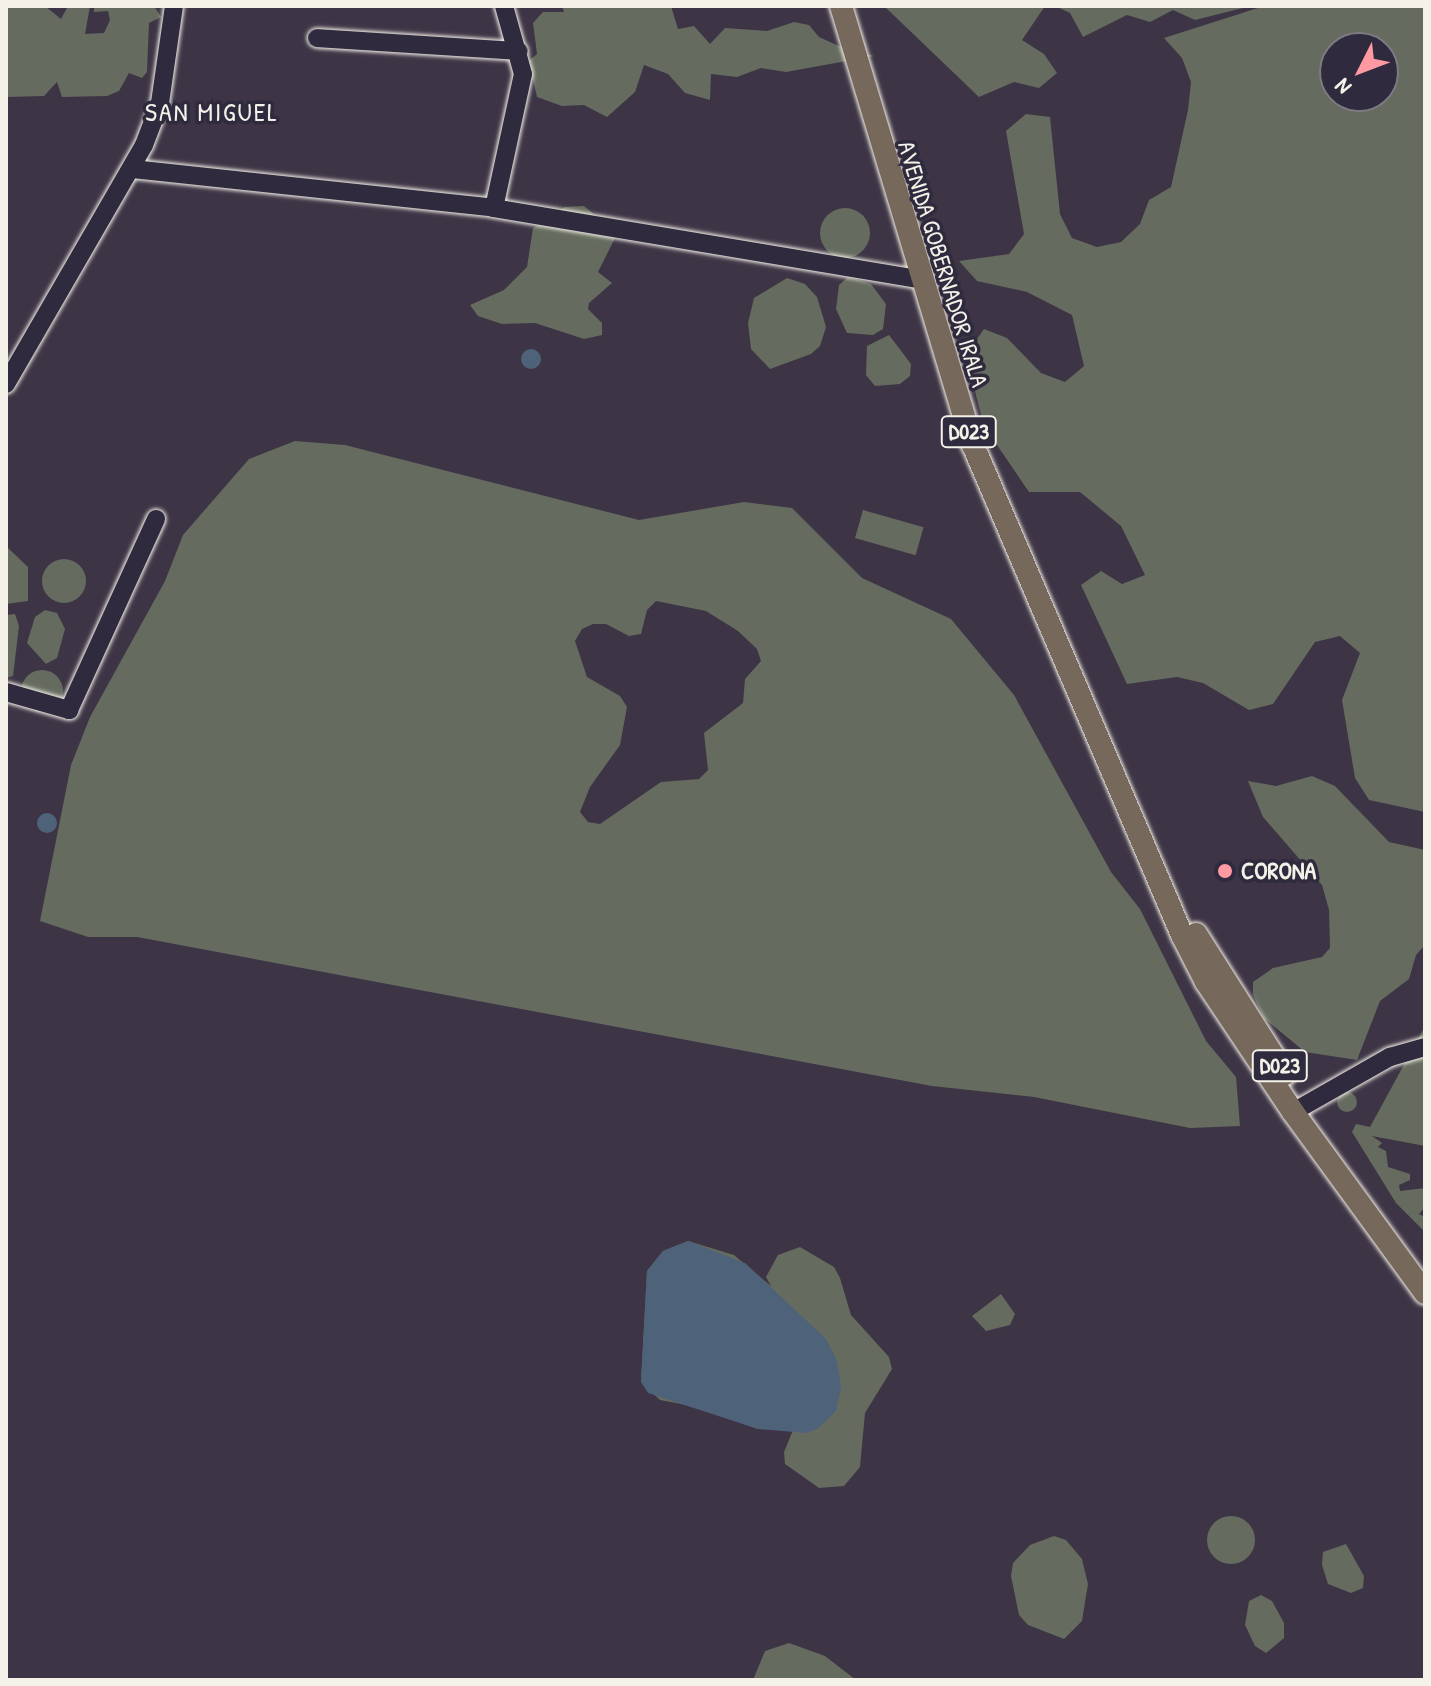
<!DOCTYPE html>
<style>
body{margin:0}
#map{position:relative;width:1431px;height:1686px;overflow:hidden;background:#3d3445;font-family:"Patrick Hand",sans-serif}
div>[style]{position:absolute}
[style*='--x']{left:calc(var(--x)*1px);top:calc(var(--y)*1px);width:calc(var(--w)*1px);rotate:calc(var(--a)*1deg)}
.green>*{inset:0;background:#656b5e;transform-origin:0 0}
.round{border-radius:50%}
.water>*{inset:0;background:#4e627a}
.roads{filter:drop-shadow(0 0 2px #f4f1e8) drop-shadow(0 0 2px #f4f1e8)}
.minor>*{height:18px;margin:-9px;padding:0 9px;transform-origin:9px;border-radius:9px;background:#2f2a3d}
.major>*{height:22px;margin:-11px;padding:0 11px;transform-origin:11px;border-radius:11px;background:#76695c}
.dots>*{width:22px;height:22px;translate:-50% -50%;box-sizing:border-box;border:4px solid #2f2a3d;border-radius:50%}
span{translate:-50% -50%;white-space:nowrap;text-align:center;line-height:1.15;-webkit-text-stroke:7px #2f2a3d;paint-order:stroke}
.shield-label span{padding:2px 6px;background:#2f2a3d;border:2px solid;border-radius:6px;-webkit-text-stroke-width:0}
.shield-label{font-size:22px;color:#f4f1e8;font-weight:700}
.street-label{font-size:24px;color:#f4f1e8}
.poi-label{font-size:24px;color:#f4f1e8;font-weight:700}
.left{translate:0 -50%;text-align:left}
.neighbourhood-label{font-size:26px;color:#f4f1e8;letter-spacing:2px}
.frame{position:absolute;inset:0;border:8px solid #f4f1e8;pointer-events:none}
.north{position:absolute;left:1319px;top:32px;width:80px;height:80px;box-sizing:border-box;background:#2f2a3d;border:2px solid #7e7a81;border-radius:50%;rotate:228deg;font-size:22px;font-weight:700;line-height:32px;text-align:center;color:#f4f1e8}
.north::after{content:'';display:block;margin:auto;width:28px;height:36px;background:#ff9aa2;clip-path:polygon(50% 0,100% 100%,50% 72%,0 100%)}
</style>
<div id="map">
<div class="green">
<i style="clip-path:polygon(6px 6px,45px 6px,61px 19px,68px 6px,90px 6px,85px 34px,104px 33px,110px 20px,108px 11px,94px 12px,94px 6px,154px 6px,161px 17px,149px 23px,147px 72px,142px 78px,129px 73px,119px 91px,107px 96px,62px 97px,57px 82px,44px 96px,6px 97px)"></i>
<i style="clip-path:polygon(562px 6px,671px 6px,678px 29px,694px 26px,710px 44px,725px 28px,767px 31px,794px 22px,809px 25px,819px 37px,841px 47px,874px 56px,786px 72px,761px 68px,737px 77px,711px 74px,710px 100px,685px 93px,668px 74px,644px 65px,635px 92px,607px 117px,584px 105px,562px 106px,537px 97px,533px 80px,520px 68px,537px 54px,533px 23px,543px 12px,564px 12px)"></i>
<i style="clip-path:polygon(884px 6px,1045px 6px,1022px 40px,1044px 54px,1057px 73px,1039px 88px,1014px 82px,979px 97px)"></i>
<i style="clip-path:polygon(1055px 6px,1251px 6px,1195px 20px,1173px 10px,1150px 22px,1127px 15px,1083px 37px,1070px 13px)"></i>
<i style="clip-path:polygon(evenodd,1264px 6px,1425px 6px,1425px 812px,1369px 800px,1355px 778px,1342px 700px,1360px 653px,1340px 636px,1315px 642px,1273px 704px,1249px 710px,1203px 683px,1177px 677px,1127px 684px,1081px 585px,1101px 571px,1122px 584px,1145px 575px,1121px 526px,1080px 492px,1029px 492px,984px 426px,971px 376px,970px 349px,984px 329px,1007px 338px,1041px 373px,1065px 382px,1084px 366px,1072px 315px,1027px 292px,977px 281px,959px 261px,1009px 254px,1024px 234px,1006px 131px,1026px 114px,1050px 117px,1060px 214px,1072px 238px,1097px 247px,1121px 242px,1140px 224px,1149px 200px,1171px 187px,1188px 110px,1191px 82px,1182px 58px,1164px 38px,1264px 6px,1335px 48px,1383px 48px,1383px 96px,1335px 96px,1335px 48px)"></i>
<i style="clip-path:polygon(584px 206px,617px 234px,598px 272px,612px 283px,589px 303px,588px 309px,602px 323px,602px 335px,584px 339px,535px 323px,502px 324px,478px 316px,470px 305px,504px 290px,527px 267px,533px 228px,565px 207px)"></i>
<i class="round" style="left:820px;top:208px;width:50px;height:50px"></i>
<i style="clip-path:polygon(848px 277px,871px 284px,886px 304px,883px 329px,873px 335px,847px 333px,836px 309px,839px 285px)"></i>
<i style="clip-path:polygon(787px 278px,805px 284px,817px 297px,826px 327px,820px 346px,811px 354px,770px 369px,751px 349px,748px 323px,754px 298px)"></i>
<i style="clip-path:polygon(889px 335px,911px 364px,910px 376px,900px 384px,875px 386px,866px 375px,867px 346px)"></i>
<i style="clip-path:polygon(evenodd,295px 441px,345px 445px,639px 520px,744px 502px,792px 508px,862px 578px,951px 619px,1014px 695px,1111px 872px,1140px 909px,1206px 1041px,1236px 1077px,1240px 1126px,1190px 1128px,1034px 1097px,932px 1086px,137px 937px,88px 937px,40px 921px,71px 765px,90px 717px,165px 581px,183px 535px,249px 459px,295px 441px,656px 601px,706px 611px,738px 631px,757px 649px,761px 661px,745px 679px,743px 703px,704px 733px,708px 770px,699px 779px,661px 782px,600px 824px,588px 822px,580px 812px,590px 787px,620px 745px,627px 707px,620px 696px,587px 677px,575px 641px,582px 629px,593px 624px,606px 624px,629px 636px,641px 634px,647px 610px,656px 601px)"></i>
<i style="left:863px;top:510px;width:63px;height:29px;rotate:16deg"></i>
<i style="clip-path:polygon(6px 546px,28px 567px,28px 601px,6px 604px)"></i>
<i class="round" style="left:42px;top:559px;width:44px;height:44px"></i>
<i style="clip-path:polygon(45px 610px,57px 613px,65px 629px,57px 658px,46px 664px,27px 643px,35px 617px)"></i>
<i style="clip-path:polygon(15px 614px,19px 626px,13px 676px,6px 678px,6px 615px)"></i>
<i class="round" style="left:21px;top:670px;width:42px;height:42px"></i>
<i style="clip-path:polygon(1312px 776px,1335px 786px,1389px 842px,1425px 850px,1425px 945px,1416px 955px,1409px 979px,1380px 1001px,1357px 1060px,1305px 1052px,1264px 1018px,1253px 995px,1253px 982px,1273px 968px,1322px 957px,1330px 948px,1329px 910px,1322px 885px,1263px 817px,1248px 781px,1276px 786px)"></i>
<i style="clip-path:polygon(1425px 1026px,1425px 1146px,1372px 1136px,1382px 1143px,1378px 1147px,1386px 1151px,1388px 1167px,1410px 1174px,1410px 1180px,1399px 1185px,1400px 1191px,1425px 1188px,1425px 1207px,1419px 1214px,1425px 1217px,1425px 1232px,1396px 1203px,1352px 1132px,1356px 1124px,1370px 1127px)"></i>
<i class="round" style="left:1337px;top:1092px;width:20px;height:20px"></i>
<i style="clip-path:polygon(688px 1241px,734px 1255px,771px 1286px,766px 1277px,778px 1255px,800px 1247px,834px 1267px,840px 1278px,851px 1315px,889px 1357px,892px 1369px,865px 1413px,860px 1467px,844px 1486px,819px 1488px,785px 1464px,784px 1452px,793px 1430px,758px 1429px,697px 1407px,660px 1400px,641px 1382px,647px 1271px,663px 1251px)"></i>
<i style="clip-path:polygon(1001px 1294px,1015px 1314px,1010px 1325px,986px 1331px,972px 1316px)"></i>
<i class="round" style="left:1207px;top:1516px;width:48px;height:48px"></i>
<i style="clip-path:polygon(1054px 1536px,1066px 1540px,1082px 1559px,1088px 1584px,1082px 1621px,1064px 1639px,1028px 1625px,1019px 1615px,1011px 1576px,1013px 1563px,1030px 1545px)"></i>
<i style="clip-path:polygon(1346px 1544px,1364px 1576px,1363px 1588px,1351px 1593px,1328px 1584px,1322px 1565px,1323px 1552px)"></i>
<i style="clip-path:polygon(1261px 1595px,1272px 1601px,1284px 1623px,1284px 1638px,1266px 1653px,1255px 1646px,1245px 1625px,1249px 1601px)"></i>
<i style="clip-path:polygon(789px 1643px,825px 1656px,856px 1680px,753px 1680px,765px 1651px)"></i>
</div>
<div class="water">
<i class="round" style="left:521px;top:349px;width:20px;height:20px"></i>
<i class="round" style="left:37px;top:813px;width:20px;height:20px"></i>
<i style="clip-path:polygon(688px 1241px,745px 1263px,826px 1339px,837px 1361px,841px 1387px,836px 1411px,817px 1429px,806px 1433px,758px 1429px,648px 1393px,641px 1382px,647px 1271px,663px 1251px)"></i>
</div>
<div class="roads">
<div class="minor">
<i style="--x:317;--y:38;--w:202;--a:3.7"></i>
<i style="--x:132;--y:169;--w:364;--a:6.1"></i>
<i style="--x:494;--y:208;--w:432;--a:9.5"></i>
<i style="--x:494;--y:208;--w:137;--a:-77.8"></i>
<i style="--x:523;--y:74;--w:71;--a:-105.6"></i>
<i style="--x:6;--y:384;--w:276;--a:-60"></i>
<i style="--x:144;--y:145;--w:45;--a:-69.1"></i>
<i style="--x:160;--y:103;--w:98;--a:-81.8"></i>
<i style="--x:6;--y:692;--w:66;--a:15.9"></i>
<i style="--x:69;--y:710;--w:210;--a:-65.5"></i>
<i style="--x:1293;--y:1112;--w:112;--a:-29.6"></i>
<i style="--x:1390;--y:1057;--w:36;--a:-16"></i>
</div>
<div class="major">
<i style="--x:841;--y:6;--w:458;--a:73.3"></i>
<i style="--x:973;--y:445;--w:533;--a:66.9"></i>
<i style="--x:1182;--y:935;--w:53;--a:62.9"></i>
<i style="--x:1206;--y:982;--w:156;--a:56.2"></i>
<i style="--x:1293;--y:1112;--w:224;--a:53.9"></i>
<i style="--x:1196;--y:934;--w:166;--a:57.6"></i>
</div>
</div>
<div class="dots">
<i style="left:1225px;top:871px;background:#ff9aa2"></i>
</div>
<div class="shield-label">
<span style="left:969px;top:432px">D023</span>
<span style="left:1280px;top:1066px">D023</span>
</div>
<div class="street-label">
<span style="left:943px;top:264px;rotate:73deg">AVENIDA GOBERNADOR IRALA</span>
</div>
<div class="poi-label">
<span class="left" style="left:1241px;top:871px">CORONA</span>
</div>
<div class="neighbourhood-label">
<span style="left:212px;top:112px">SAN MIGUEL</span>
</div>
<div class="frame"></div>
<div class="north">N</div>
</div>
